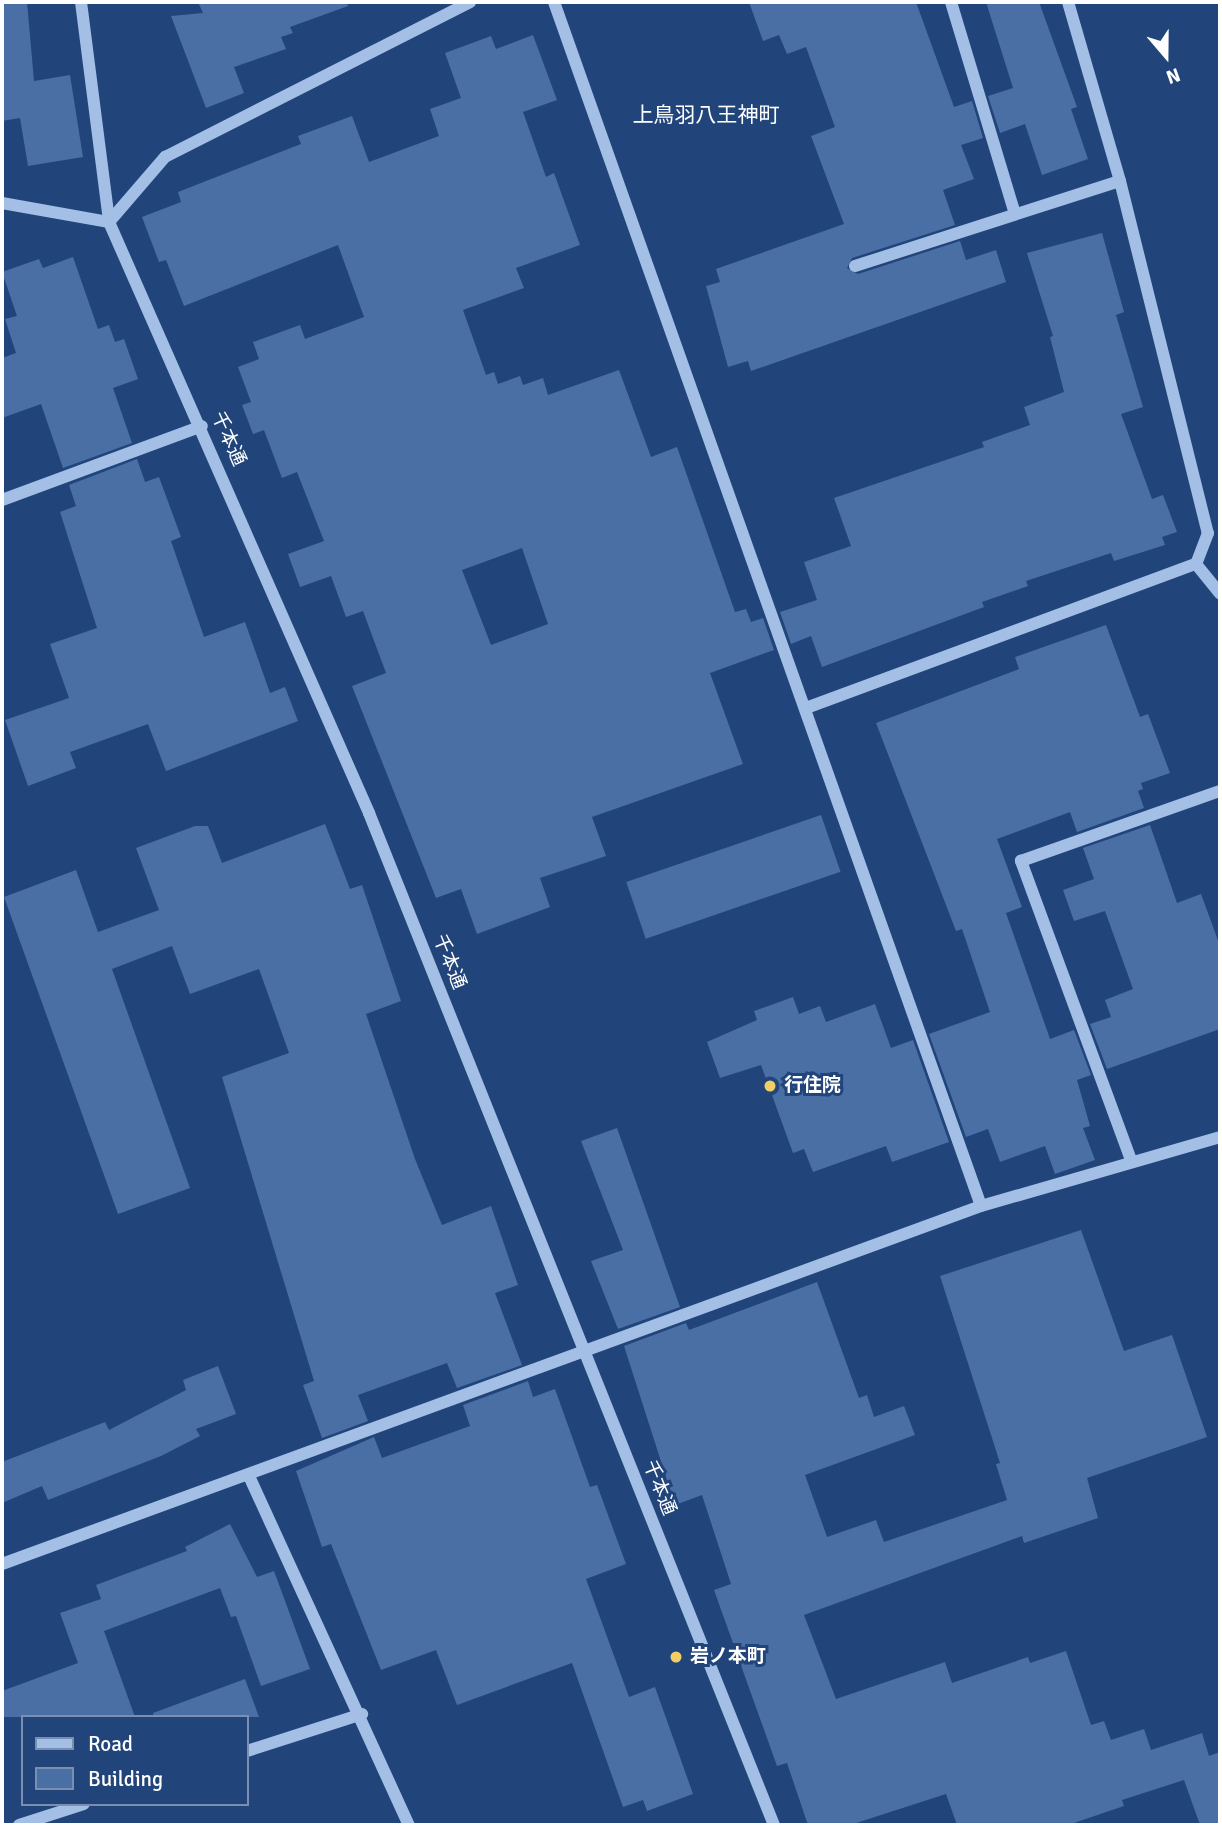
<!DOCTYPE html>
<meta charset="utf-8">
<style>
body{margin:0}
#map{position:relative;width:1222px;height:1827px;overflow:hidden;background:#21457b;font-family:Signika,"Noto Sans JP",sans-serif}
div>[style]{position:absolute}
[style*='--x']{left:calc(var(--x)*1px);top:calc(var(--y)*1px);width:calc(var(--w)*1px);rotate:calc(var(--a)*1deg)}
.building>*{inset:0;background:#4a6fa4;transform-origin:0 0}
.minor>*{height:12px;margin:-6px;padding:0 6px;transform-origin:6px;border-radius:6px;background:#a4bfe6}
.dots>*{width:19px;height:19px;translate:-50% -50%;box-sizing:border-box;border:4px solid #21457b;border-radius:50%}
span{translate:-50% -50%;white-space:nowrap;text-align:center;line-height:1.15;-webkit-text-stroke:6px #21457b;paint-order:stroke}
.street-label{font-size:19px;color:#fff}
.poi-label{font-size:19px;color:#fff;font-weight:700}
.left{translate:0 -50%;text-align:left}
.neighbourhood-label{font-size:21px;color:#fff}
.frame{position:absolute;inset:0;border:4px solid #fff;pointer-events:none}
.legend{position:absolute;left:21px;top:1715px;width:228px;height:91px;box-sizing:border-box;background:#21457b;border:2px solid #7a8fb0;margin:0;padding:9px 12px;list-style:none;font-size:21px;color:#fff}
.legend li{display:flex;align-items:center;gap:14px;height:35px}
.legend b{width:35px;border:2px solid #7a8fb0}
.north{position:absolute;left:1131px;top:21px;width:70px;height:70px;-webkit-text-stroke:5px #21457b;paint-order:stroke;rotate:160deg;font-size:19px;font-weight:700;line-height:28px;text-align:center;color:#fff}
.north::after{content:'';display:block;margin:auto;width:24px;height:32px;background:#fff;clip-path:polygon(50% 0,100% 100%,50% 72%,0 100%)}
</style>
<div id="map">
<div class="building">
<i style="clip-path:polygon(2px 2px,27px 2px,34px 81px,70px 75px,83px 157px,28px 166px,20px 118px,2px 121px)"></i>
<i style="clip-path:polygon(198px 2px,347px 2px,348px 6px,290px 27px,293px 33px,281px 37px,286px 49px,234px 67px,244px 93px,206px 108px,171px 16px,203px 13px)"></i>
<i style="clip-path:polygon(749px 2px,916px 2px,954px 107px,972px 101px,983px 138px,961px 145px,974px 179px,943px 190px,955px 225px,852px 258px,847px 268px,858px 274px,960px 241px,966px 260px,996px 250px,1006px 282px,751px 371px,748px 361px,728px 367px,706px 286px,720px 282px,716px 269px,844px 224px,811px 136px,835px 127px,806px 47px,787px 54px,779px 35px,763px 41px)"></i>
<i style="clip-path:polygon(986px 2px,1039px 2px,1077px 107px,1071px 109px,1088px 159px,1042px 175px,1025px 124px,1000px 133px,988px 96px,1013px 88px)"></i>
<i style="clip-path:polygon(evenodd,533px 35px,557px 100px,523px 112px,546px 177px,554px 173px,580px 245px,516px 268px,524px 288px,463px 310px,486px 375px,494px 372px,498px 384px,520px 376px,523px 385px,543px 378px,548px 395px,619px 370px,651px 457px,677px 447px,735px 612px,746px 609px,751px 622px,763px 618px,774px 650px,710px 673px,743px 764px,592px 817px,606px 856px,540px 878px,550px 907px,477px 934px,461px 889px,436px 898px,352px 686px,386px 673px,363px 611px,346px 617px,331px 576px,300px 587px,288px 554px,324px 541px,297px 472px,282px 478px,264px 430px,253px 434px,242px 405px,251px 402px,238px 367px,259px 359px,253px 342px,300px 325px,305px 339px,364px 317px,338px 245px,184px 306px,166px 260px,159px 262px,142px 217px,181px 202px,178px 192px,301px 144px,298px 136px,352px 116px,369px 162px,439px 136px,430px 109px,461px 98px,445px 53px,491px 36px,496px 49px,533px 35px,522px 548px,548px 624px,491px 645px,462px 570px,522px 548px)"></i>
<i style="clip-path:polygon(1102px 233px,1124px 312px,1116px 315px,1143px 407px,1121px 414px,1152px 499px,1163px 495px,1177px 532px,1162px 537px,1165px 545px,1114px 561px,1111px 553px,1026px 581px,1028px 586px,982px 602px,984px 607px,822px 667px,811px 636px,791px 644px,780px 612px,817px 600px,804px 562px,851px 546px,834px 498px,984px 447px,982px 442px,1030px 425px,1024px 407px,1064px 392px,1050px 337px,1053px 336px,1027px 253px)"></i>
<i style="clip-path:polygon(73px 257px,98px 329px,109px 325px,115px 342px,124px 339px,138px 379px,113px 388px,132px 443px,63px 468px,41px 404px,2px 418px,2px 358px,16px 353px,5px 319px,17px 316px,2px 272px,39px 259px,43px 268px)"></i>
<i style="clip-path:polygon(137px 459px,145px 482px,159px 477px,181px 537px,171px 541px,204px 637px,245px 622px,270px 693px,285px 687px,298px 721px,166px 771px,148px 724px,70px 752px,76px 768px,28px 786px,5px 720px,69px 698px,50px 644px,97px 628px,60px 512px,76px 506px,69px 485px)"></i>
<i style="clip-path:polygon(1106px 625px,1140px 717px,1148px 714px,1170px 773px,1141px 783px,1143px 789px,1138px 791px,1144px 808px,1077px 832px,1070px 812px,997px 839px,1022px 907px,1006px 913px,1050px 1039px,1074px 1030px,1091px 1075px,1077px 1080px,1090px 1126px,1083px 1128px,1095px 1160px,1055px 1174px,1045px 1146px,1000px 1162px,988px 1129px,966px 1137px,929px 1034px,990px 1012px,962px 929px,956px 931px,876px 723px,1019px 669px,1015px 657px)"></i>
<i style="left:821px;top:815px;width:60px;height:206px;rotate:71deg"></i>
<i style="clip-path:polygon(325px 824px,350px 889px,362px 885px,401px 1001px,366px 1014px,415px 1159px,442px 1225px,491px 1206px,518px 1285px,495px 1293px,522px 1365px,457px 1388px,447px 1363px,358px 1395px,368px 1421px,322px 1438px,303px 1385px,314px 1381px,222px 1077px,289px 1053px,259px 969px,190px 994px,172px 946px,112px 969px,190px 1188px,118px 1214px,4px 897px,76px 870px,98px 932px,159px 910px,136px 848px,195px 826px,208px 826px,222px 863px)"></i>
<i style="clip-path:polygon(1150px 825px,1177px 903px,1201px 894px,1220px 946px,1220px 1029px,1107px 1069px,1090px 1024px,1111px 1017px,1105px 1000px,1133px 989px,1105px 911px,1074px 921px,1063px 890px,1094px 879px,1083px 848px)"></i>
<i style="clip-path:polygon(793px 997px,799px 1014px,820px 1006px,826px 1022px,875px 1004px,891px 1048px,913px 1040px,949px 1142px,892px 1162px,886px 1146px,813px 1172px,804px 1149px,793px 1153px,761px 1065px,720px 1078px,707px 1042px,757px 1020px,754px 1011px)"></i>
<i style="clip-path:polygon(617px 1128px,680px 1307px,618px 1329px,591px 1261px,623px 1250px,581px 1141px)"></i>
<i style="clip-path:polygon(1081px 1230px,1124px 1351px,1172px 1335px,1207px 1437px,1087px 1478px,1098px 1518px,1024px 1543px,1022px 1536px,804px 1615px,836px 1699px,945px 1662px,952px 1683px,1028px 1657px,1030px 1663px,1066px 1651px,1091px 1725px,1104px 1721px,1111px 1740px,1144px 1729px,1151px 1750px,1202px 1733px,1209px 1756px,1220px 1752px,1220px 1825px,1200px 1825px,1184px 1780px,1122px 1800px,1124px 1806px,1068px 1825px,957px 1825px,946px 1794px,850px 1825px,808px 1825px,787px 1763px,777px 1766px,714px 1590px,731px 1584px,702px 1495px,675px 1505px,624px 1346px,686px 1323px,689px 1330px,817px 1282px,859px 1398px,867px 1395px,874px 1417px,904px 1406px,915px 1435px,805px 1475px,827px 1537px,876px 1520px,884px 1542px,1007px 1500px,996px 1464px,1000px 1463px,940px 1276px)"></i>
<i style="clip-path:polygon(218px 1366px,236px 1414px,196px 1429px,200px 1436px,161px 1456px,48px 1500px,42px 1486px,2px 1503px,2px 1462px,105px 1422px,109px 1430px,186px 1390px,183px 1380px)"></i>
<i style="clip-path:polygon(528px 1381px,533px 1397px,555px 1389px,590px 1487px,597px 1485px,626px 1564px,586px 1579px,629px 1697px,655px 1687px,693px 1794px,647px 1811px,643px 1800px,623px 1807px,572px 1663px,457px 1705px,436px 1650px,381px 1670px,331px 1544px,322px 1547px,296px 1471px,374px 1437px,382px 1458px,470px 1426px,463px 1405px)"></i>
<i style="clip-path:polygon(230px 1524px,257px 1577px,274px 1571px,310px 1669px,261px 1686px,236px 1616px,231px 1617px,220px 1588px,104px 1631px,135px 1717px,2px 1717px,2px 1691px,78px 1663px,60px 1613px,101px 1599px,96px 1585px,187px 1551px,185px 1547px)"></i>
<i style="clip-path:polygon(245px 1679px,259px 1717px,154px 1717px,153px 1713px)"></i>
</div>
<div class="minor">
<i style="--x:81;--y:2;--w:222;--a:82.7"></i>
<i style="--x:109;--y:222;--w:646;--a:66.25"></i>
<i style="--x:369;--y:813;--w:1090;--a:68.19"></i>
<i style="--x:554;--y:2;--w:1277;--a:70.47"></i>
<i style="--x:951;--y:2;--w:221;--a:73.2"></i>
<i style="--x:1068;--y:2;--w:186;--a:73.8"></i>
<i style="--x:1120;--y:181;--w:363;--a:76"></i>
<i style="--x:1208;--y:533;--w:33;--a:111"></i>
<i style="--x:1196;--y:564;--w:38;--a:51"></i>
<i style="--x:2;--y:203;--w:109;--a:10.1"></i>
<i style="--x:109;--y:222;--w:86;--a:-49.3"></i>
<i style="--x:165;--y:157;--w:342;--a:-26.9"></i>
<i style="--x:855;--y:266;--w:278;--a:-17.8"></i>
<i style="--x:2;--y:500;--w:213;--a:-20.3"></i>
<i style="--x:806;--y:708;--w:416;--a:-20.3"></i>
<i style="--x:1131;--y:1160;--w:319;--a:-110.2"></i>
<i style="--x:1021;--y:861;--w:211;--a:-19.4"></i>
<i style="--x:249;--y:1476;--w:384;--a:65.4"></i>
<i style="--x:2;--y:1564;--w:1042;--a:-20.09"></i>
<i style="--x:981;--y:1206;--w:249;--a:-16.1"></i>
<i style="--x:247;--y:1751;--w:121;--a:-17.8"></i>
<i style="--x:19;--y:1825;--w:68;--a:-17.9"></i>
</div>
<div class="dots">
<i style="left:770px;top:1086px;background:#f2cf65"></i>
<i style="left:676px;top:1657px;background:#f2cf65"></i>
</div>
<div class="street-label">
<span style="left:228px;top:439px;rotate:66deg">千本通</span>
<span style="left:449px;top:962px;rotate:68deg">千本通</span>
<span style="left:659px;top:1488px;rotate:68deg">千本通</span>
</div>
<div class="poi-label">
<span class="left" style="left:784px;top:1086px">行住院</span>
<span class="left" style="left:690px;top:1657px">岩ノ本町</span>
</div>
<div class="neighbourhood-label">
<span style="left:706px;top:115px">上鳥羽八王神町</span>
</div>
<div class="frame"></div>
<ul class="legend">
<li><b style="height:9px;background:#a4bfe6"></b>Road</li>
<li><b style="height:19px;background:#4a6fa4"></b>Building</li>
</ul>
<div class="north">N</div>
</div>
